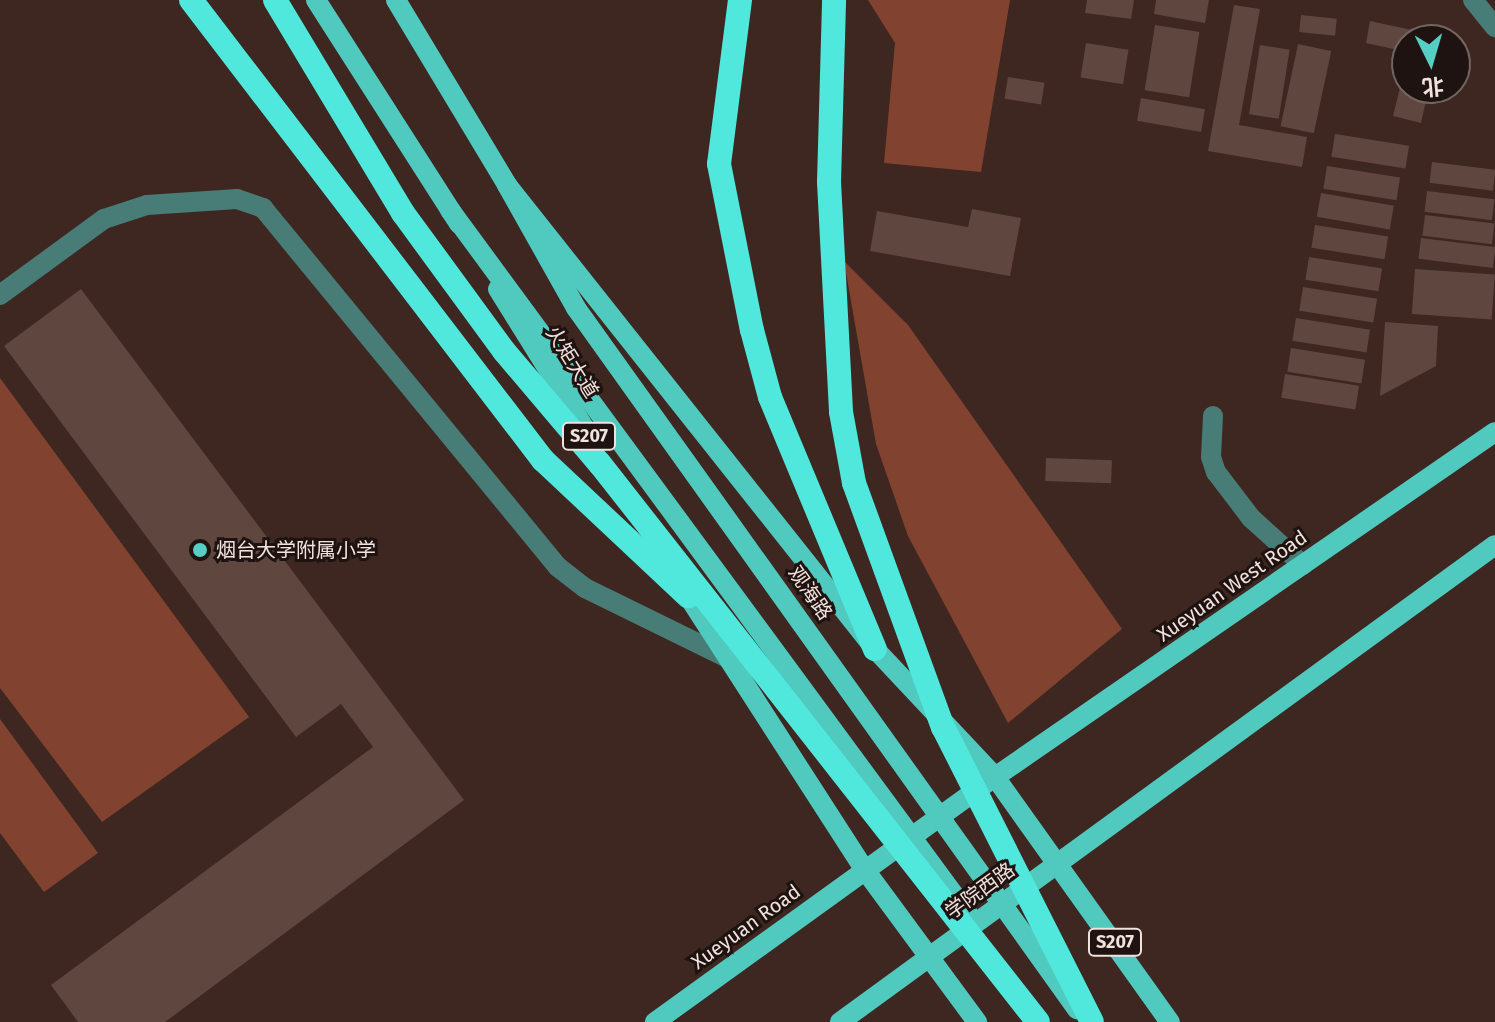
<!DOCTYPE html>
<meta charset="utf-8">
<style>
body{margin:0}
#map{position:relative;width:1495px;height:1022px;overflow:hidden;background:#3e2720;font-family:"Fira Sans","Noto Sans SC",sans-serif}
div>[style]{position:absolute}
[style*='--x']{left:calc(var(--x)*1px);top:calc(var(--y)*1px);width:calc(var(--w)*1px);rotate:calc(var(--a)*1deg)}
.green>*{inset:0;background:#814330}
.building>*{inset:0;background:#5f463e;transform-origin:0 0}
.minor>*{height:20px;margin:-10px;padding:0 10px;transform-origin:10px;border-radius:10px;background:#477c77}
.major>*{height:20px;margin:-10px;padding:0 10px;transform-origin:10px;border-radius:10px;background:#50c9bf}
.highway>*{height:24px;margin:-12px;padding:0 12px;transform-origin:12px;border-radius:12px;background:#50e8dc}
.major-bridge>*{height:20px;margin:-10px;padding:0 10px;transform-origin:10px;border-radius:10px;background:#50c9bf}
.highway-bridge>*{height:24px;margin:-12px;padding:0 12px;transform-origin:12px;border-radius:12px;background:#50e8dc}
.dots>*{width:22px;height:22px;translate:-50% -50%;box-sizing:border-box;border:4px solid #1e1310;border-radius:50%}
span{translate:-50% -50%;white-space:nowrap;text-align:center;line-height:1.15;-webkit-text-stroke:6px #1e1310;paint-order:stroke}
.shield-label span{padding:2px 6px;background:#1e1310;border:2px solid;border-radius:6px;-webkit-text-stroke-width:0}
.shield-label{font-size:18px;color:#f2e2dd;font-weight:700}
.street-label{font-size:20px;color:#f2e2dd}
.poi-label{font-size:20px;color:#f2e2dd}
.left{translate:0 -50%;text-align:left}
.north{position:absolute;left:1391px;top:24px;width:80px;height:80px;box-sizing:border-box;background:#1e1310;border:2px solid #736662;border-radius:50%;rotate:175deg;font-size:22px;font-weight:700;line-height:32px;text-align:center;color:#f2e2dd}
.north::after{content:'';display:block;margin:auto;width:28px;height:36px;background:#56cec4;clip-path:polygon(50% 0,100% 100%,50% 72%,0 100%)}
</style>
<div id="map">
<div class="green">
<i style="clip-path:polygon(1010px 0,981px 172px,884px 163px,895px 43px,868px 0)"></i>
<i style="clip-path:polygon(844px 261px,908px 325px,1122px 629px,1008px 723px,908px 536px,876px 444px)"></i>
<i style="clip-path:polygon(0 378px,249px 717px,102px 822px,0 688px)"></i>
<i style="clip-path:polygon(0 719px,98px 853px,44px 892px,0 833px)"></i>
</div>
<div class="building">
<i style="clip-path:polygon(1087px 0,1134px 0,1131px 19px,1085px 13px)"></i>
<i style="clip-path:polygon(1156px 0,1209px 0,1205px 23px,1154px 14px)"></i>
<i style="clip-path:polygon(1234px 5px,1260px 9px,1239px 125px,1307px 137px,1302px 167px,1208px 151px)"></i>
<i style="left:1301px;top:15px;width:36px;height:17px;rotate:6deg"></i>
<i style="clip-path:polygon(1370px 21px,1440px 36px,1439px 40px,1407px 40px,1407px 52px,1366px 43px)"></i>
<i style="left:1155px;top:25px;width:45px;height:66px;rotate:9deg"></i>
<i style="left:1086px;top:43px;width:43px;height:35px;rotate:9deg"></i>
<i style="left:1298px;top:44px;width:34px;height:84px;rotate:12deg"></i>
<i style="left:1260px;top:45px;width:30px;height:70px;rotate:9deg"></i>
<i style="clip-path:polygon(1407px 59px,1407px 88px,1429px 88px,1421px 123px,1393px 116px)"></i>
<i style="left:1008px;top:77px;width:37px;height:22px;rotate:9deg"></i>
<i style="left:1141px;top:98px;width:65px;height:23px;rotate:10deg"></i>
<i style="left:1335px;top:134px;width:75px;height:23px;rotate:9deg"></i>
<i style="left:1432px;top:162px;width:64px;height:21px;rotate:7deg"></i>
<i style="left:1327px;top:166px;width:74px;height:23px;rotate:9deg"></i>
<i style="left:1427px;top:191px;width:68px;height:21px;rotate:7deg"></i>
<i style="left:1321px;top:193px;width:74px;height:24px;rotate:10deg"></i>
<i style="clip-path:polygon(972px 209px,1021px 218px,1010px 276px,870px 251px,877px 211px,968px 227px)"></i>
<i style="left:1425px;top:215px;width:70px;height:21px;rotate:7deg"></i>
<i style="left:1315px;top:225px;width:74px;height:23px;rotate:9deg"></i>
<i style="left:1421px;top:238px;width:75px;height:21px;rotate:7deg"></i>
<i style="left:1309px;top:257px;width:74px;height:23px;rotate:9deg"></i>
<i style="left:1415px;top:269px;width:80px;height:45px;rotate:4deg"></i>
<i style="left:1303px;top:287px;width:75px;height:24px;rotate:9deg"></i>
<i style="clip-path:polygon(81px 289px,464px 800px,165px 1022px,78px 1022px,51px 985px,373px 747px,341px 704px,296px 737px,4px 346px)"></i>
<i style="left:1296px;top:318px;width:75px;height:23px;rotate:9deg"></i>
<i style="clip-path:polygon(1385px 322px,1438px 326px,1436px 366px,1380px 396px)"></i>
<i style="left:1291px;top:348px;width:75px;height:24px;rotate:9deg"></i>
<i style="left:1285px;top:374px;width:75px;height:24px;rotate:9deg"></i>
<i style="left:1046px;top:458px;width:66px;height:23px;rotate:2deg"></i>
</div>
<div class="minor">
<i style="--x:1473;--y:0;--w:35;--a:51"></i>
<i style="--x:0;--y:295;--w:129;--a:-36.2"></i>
<i style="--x:104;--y:219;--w:45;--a:-18"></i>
<i style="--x:147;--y:205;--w:90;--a:-3.8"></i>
<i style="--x:237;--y:199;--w:28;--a:19"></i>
<i style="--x:263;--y:208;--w:465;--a:50.6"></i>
<i style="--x:558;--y:567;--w:34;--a:38"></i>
<i style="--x:585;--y:588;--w:164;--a:26.1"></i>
<i style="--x:1213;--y:416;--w:41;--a:92.8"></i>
<i style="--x:1211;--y:457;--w:16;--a:72"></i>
<i style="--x:1216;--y:472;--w:58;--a:52.7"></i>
<i style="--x:1251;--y:518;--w:70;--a:42.1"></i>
</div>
<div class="major">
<i style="--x:316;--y:0;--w:266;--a:57.4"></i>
<i style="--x:396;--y:0;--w:216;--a:59"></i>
<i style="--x:507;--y:185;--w:592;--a:51.58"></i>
<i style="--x:875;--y:649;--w:175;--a:46.8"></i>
<i style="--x:995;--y:777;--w:301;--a:54.5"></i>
<i style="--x:498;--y:289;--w:184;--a:58.1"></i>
<i style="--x:681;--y:585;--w:339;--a:57.2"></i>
<i style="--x:865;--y:870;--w:189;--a:53.6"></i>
<i style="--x:655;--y:1022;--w:419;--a:-35.8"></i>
<i style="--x:995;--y:777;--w:607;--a:-34.61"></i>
<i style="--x:840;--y:1022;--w:810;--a:-36.06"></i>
</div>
<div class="highway">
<i style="--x:191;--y:0;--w:579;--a:52.58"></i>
<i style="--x:543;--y:460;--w:199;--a:43.2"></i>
<i style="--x:740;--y:0;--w:165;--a:97.3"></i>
<i style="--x:719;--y:164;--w:169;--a:78.8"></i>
<i style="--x:752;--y:330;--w:69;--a:75"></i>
<i style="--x:770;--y:397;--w:273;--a:67.4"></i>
<i style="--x:829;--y:182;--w:182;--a:-88.4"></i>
</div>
<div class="major-bridge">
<i style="--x:507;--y:185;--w:141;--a:60.7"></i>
<i style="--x:576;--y:308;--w:862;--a:54.45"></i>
<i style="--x:450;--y:210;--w:884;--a:53.65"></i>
</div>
<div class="highway-bridge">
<i style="--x:275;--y:0;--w:249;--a:59"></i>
<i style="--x:403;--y:213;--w:171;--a:53.8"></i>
<i style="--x:504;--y:351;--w:148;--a:49.7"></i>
<i style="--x:600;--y:464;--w:709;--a:51.87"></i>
<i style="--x:829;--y:182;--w:230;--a:87"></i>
<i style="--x:841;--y:412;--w:72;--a:79.6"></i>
<i style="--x:854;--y:483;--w:260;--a:70"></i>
<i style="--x:943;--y:727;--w:330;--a:63.2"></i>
</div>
<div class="dots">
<i style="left:200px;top:550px;background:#56cec4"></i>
</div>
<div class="shield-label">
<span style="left:589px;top:436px">S207</span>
<span style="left:1115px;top:942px">S207</span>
</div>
<div class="street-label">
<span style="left:572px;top:362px;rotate:58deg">火矩大道</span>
<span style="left:1232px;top:586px;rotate:-35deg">Xueyuan West Road</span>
<span style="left:810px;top:593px;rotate:55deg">观海路</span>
<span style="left:980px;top:891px;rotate:-36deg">学院西路</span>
<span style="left:746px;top:927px;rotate:-36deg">Xueyuan Road</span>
</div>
<div class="poi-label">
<span class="left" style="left:216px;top:550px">烟台大学附属小学</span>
</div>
<div class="north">北</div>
</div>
